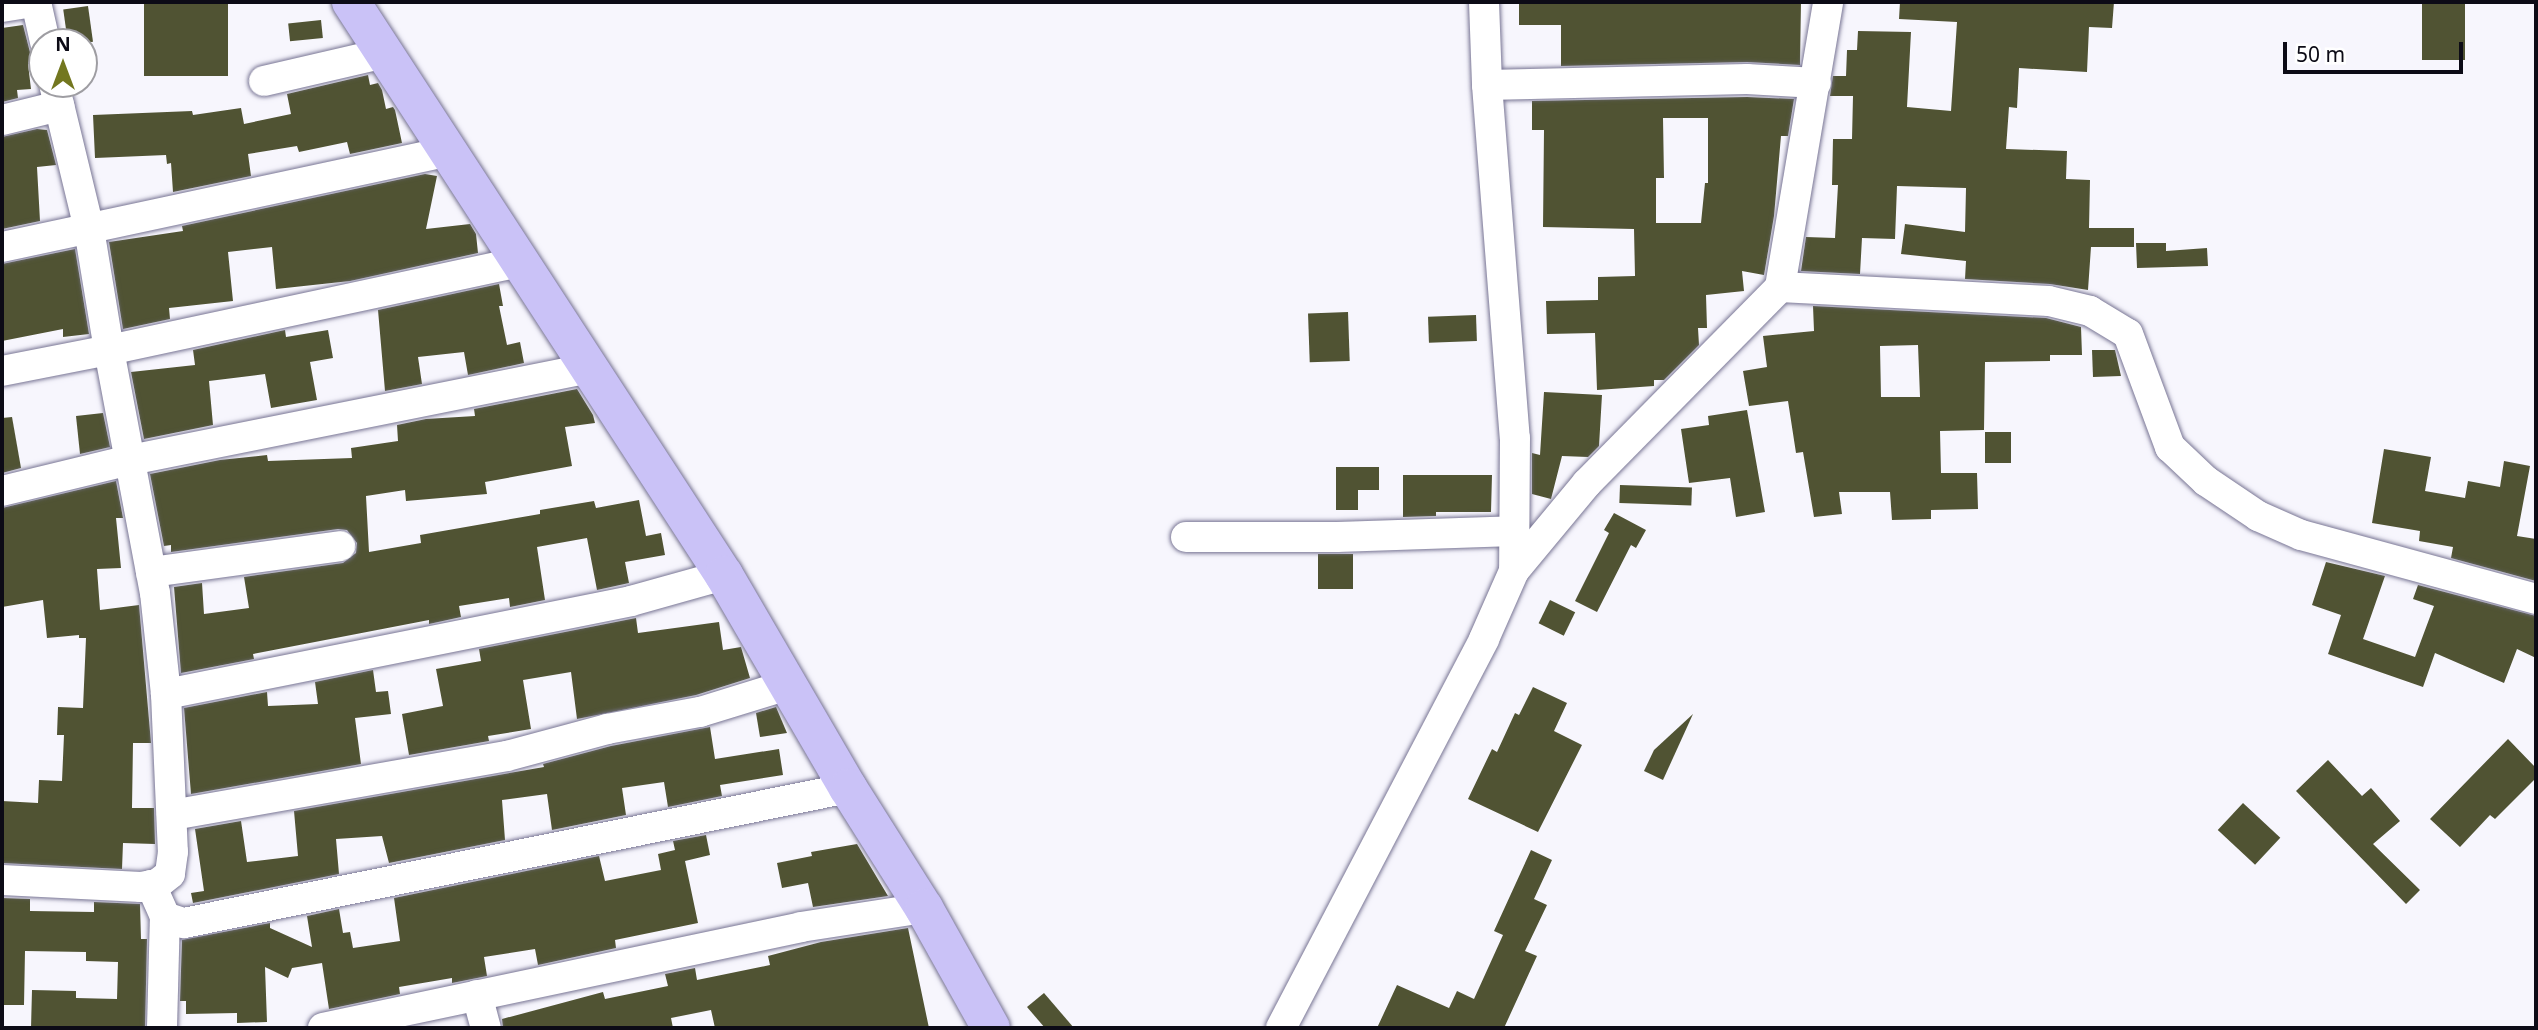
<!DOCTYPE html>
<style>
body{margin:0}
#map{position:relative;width:2538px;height:1030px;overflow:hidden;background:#f7f6fd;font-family:"Noto Sans",sans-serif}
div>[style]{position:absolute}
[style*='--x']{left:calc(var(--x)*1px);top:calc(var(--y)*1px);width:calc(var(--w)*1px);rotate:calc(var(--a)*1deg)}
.building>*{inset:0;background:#505333;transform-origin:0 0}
.roads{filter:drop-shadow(0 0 2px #787594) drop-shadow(0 0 2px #787594)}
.minor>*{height:30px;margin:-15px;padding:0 15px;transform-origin:15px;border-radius:15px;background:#fff}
.primary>*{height:38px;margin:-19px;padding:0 19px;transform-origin:19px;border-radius:19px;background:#cac2f7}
span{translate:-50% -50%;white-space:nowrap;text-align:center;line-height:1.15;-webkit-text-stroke:7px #fff;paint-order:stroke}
.frame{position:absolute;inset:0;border:4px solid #0c0b16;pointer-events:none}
.north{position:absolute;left:28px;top:28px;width:70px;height:70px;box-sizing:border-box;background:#fff;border:2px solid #9e9da2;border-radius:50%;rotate:0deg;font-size:19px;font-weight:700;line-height:28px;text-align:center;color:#0c0b16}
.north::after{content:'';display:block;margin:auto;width:24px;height:32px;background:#73771f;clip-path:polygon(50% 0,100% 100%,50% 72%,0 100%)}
.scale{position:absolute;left:2283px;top:42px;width:180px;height:32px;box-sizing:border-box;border:4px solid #0c0b16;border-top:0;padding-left:9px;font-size:21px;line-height:24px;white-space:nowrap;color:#0c0b16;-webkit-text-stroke:5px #fff;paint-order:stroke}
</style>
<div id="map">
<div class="building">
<i style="left:144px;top:2px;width:84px;height:74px"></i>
<i style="clip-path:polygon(1519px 2px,1801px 2px,1800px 65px,1747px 62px,1561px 66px,1561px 25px,1519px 25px)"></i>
<i style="clip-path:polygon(1900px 2px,2114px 2px,2112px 28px,2089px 27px,2087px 72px,2019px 68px,2017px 108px,2009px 107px,2006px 149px,2067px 151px,2066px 179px,2090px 180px,2089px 228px,2134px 228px,2134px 247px,2091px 247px,2088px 290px,2050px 284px,1965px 279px,1966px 261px,1901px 254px,1905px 224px,1965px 232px,1966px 188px,1897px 186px,1895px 239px,1862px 238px,1860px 274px,1801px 271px,1806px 237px,1835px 238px,1838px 185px,1832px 185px,1833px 139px,1852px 139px,1853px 96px,1830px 96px,1833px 76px,1846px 76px,1847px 50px,1857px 50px,1858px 31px,1911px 32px,1907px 107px,1951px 111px,1957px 22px,1899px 19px)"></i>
<i style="left:2422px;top:2px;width:43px;height:58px"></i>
<i style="left:88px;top:6px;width:36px;height:25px;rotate:82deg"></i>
<i style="left:321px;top:20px;width:18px;height:33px;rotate:84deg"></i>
<i style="clip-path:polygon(23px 25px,33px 64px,28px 64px,31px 89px,17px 90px,18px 98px,2px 102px,2px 28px)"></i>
<i style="clip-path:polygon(368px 75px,370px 85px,378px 83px,382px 90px,386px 109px,393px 107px,395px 110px,402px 143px,350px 154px,347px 142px,299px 152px,297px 146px,248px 154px,251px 176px,173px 192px,171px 163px,167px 164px,166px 155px,95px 158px,93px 115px,192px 111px,193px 115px,241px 108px,244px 124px,291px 114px,287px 94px)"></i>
<i style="clip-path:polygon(evenodd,1747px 97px,1794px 99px,1788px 136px,1781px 136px,1774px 216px,1764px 275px,1742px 271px,1744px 291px,1706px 295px,1707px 328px,1698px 328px,1699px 345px,1664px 380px,1654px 380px,1654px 386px,1597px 390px,1595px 333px,1547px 334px,1546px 301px,1598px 300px,1598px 277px,1635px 276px,1634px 229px,1543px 227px,1544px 130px,1532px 130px,1532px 101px,1747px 97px,1663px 118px,1708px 118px,1708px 183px,1705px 183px,1701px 223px,1656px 223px,1656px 178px,1664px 178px,1663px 118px)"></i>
<i style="clip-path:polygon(37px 129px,47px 130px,56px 165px,37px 167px,40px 221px,2px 229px,2px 137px)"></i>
<i style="clip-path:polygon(425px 174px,437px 176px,426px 229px,470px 224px,476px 234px,478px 253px,350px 281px,276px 289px,272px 247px,228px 252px,233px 301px,169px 308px,170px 319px,123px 329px,109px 242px,183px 231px,182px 226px)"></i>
<i style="clip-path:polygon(2136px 243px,2166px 243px,2166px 251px,2207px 248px,2208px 266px,2137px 268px)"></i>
<i style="clip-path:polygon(75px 249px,89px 334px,63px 337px,63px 329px,2px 341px,2px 264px)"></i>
<i style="clip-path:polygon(499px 284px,503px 306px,499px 306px,507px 345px,520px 342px,524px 363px,468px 375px,464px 352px,418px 357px,422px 384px,385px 391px,378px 310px)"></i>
<i style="clip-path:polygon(evenodd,1813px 306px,2046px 318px,2081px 327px,2082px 355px,2050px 355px,2050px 361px,1985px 362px,1984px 430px,1940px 431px,1941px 473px,1977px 473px,1978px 509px,1931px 510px,1931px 519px,1892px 520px,1890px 492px,1839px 492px,1842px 514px,1814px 517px,1803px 452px,1796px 453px,1788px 401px,1749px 406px,1743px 371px,1767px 367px,1763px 336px,1814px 331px,1813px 306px,1918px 345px,1920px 397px,1881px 397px,1880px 346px,1918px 345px)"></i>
<i style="left:1348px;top:312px;width:49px;height:40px;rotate:88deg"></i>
<i style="left:1476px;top:315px;width:26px;height:48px;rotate:88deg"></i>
<i style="clip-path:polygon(285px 330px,286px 337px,328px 330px,333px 358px,310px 362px,317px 400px,271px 408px,265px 374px,209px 381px,213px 425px,144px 439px,131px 372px,195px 365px,193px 350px)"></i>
<i style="clip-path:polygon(2092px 350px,2115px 350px,2121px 376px,2093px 377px)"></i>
<i style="clip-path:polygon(577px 389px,593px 415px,595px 423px,565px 427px,572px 466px,485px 482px,487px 494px,406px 501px,405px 490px,366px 496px,369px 552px,421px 543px,420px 535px,540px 514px,540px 510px,594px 501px,596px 508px,639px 500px,646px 536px,661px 533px,665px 555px,625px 562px,629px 583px,597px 590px,587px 538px,537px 547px,545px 600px,510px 607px,509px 598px,459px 606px,461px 617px,429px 624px,429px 620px,253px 654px,254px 659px,181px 673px,174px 587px,202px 583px,204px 614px,249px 608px,244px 577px,343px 563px,356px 553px,357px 543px,347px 530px,338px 529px,171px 552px,171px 545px,164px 546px,150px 474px,220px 460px,267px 455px,268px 461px,352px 458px,351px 448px,398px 441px,397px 425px,426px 419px,475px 416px,474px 409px)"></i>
<i style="clip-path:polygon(1544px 392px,1602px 395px,1599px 446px,1588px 457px,1562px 456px,1551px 499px,1532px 494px,1532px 453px,1540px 455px)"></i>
<i style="clip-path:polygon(1747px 410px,1765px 512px,1736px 517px,1730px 478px,1689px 483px,1681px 429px,1709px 425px,1708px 416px)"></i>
<i style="clip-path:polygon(103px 413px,110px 447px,80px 454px,76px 416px)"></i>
<i style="clip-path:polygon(12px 417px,21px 468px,2px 473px,2px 418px)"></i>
<i style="left:1985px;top:432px;width:26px;height:31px"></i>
<i style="clip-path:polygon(2384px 449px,2431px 457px,2425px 491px,2465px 498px,2468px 481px,2500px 487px,2504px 461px,2530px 466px,2517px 536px,2536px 539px,2536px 581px,2451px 558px,2453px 547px,2419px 541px,2420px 531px,2372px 523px)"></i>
<i style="clip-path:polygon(1336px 467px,1379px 467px,1379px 490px,1358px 490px,1358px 510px,1336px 510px)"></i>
<i style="clip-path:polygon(1403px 475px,1492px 475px,1491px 512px,1436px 512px,1436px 516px,1403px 517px)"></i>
<i style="clip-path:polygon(116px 481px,123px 518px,116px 518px,121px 568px,97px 569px,100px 610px,139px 605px,151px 743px,133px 743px,132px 808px,154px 808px,155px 844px,123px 843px,122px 869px,2px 863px,2px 801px,38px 803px,39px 780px,62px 781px,64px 735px,57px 735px,58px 707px,83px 708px,86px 638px,79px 638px,79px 635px,47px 638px,43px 600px,2px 607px,2px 508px)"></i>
<i style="left:1620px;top:485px;width:72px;height:18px;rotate:2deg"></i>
<i style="clip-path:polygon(1614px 513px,1646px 530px,1636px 548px,1631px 545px,1597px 612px,1575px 601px,1609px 533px,1604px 530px)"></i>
<i style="left:1353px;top:554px;width:35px;height:35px;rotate:90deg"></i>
<i style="clip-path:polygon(2326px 562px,2385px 576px,2363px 639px,2415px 657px,2434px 606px,2413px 599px,2418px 585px,2536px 616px,2536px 658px,2517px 649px,2504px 683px,2435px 653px,2423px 687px,2328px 654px,2341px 615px,2312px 605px)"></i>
<i style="left:1550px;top:600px;width:28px;height:26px;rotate:26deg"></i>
<i style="clip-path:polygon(636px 618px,638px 633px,719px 622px,723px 650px,741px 647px,750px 678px,696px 695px,577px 719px,571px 672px,523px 680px,531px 729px,488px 736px,489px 741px,409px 755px,402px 714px,443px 706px,436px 669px,481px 661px,479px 649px)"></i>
<i style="clip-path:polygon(373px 670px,376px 692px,388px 691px,391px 714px,355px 718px,361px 764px,191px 794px,184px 708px,267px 692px,268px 706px,318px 704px,315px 682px)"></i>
<i style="clip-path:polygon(1533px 687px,1567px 703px,1554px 731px,1582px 745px,1538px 832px,1468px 799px,1492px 749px,1497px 752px,1515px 713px,1519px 715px)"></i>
<i style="clip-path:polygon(776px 707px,787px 733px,760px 737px,756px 713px)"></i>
<i style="clip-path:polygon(1693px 714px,1663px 780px,1644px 771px,1654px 750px)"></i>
<i style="clip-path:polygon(710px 727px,715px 759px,779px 749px,783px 775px,720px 785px,722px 796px,668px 807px,664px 782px,622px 788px,626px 815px,552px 830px,547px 794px,502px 800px,505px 840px,389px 863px,382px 836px,336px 839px,339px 874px,193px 903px,191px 893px,204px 891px,195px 829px,241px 821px,247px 862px,298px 856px,294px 811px,544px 767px,543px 764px,611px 746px)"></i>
<i style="clip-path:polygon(2508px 739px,2536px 768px,2536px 778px,2495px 819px,2490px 815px,2460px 847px,2430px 819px)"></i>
<i style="clip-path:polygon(2328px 760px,2362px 796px,2371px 788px,2400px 821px,2373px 844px,2420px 890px,2406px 904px,2296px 791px)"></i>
<i style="left:2243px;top:803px;width:51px;height:37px;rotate:43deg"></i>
<i style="clip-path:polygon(706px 835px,710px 855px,685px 861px,698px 923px,615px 940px,616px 948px,538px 965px,535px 949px,484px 957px,487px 976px,452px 983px,452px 978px,399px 987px,400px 994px,329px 1009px,322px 963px,292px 968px,288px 978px,265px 967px,267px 1022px,237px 1023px,237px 1013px,186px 1014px,186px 1001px,180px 1001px,182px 940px,270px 923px,270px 928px,312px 947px,307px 916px,339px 909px,343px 933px,350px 932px,353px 948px,400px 941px,394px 898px,599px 856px,605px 881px,661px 870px,658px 854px,675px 850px,673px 841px)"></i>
<i style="clip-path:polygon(857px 844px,888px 896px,813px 907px,808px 883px,782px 888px,777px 863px,812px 856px,811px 852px)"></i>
<i style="clip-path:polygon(1531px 850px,1552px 860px,1534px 899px,1547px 905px,1525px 951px,1537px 956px,1504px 1028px,1377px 1028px,1397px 985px,1449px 1008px,1457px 991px,1474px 999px,1503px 935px,1494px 931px)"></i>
<i style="clip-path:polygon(2px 898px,30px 899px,30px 911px,94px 912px,94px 902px,140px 904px,141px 939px,147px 939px,145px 1028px,31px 1028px,32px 990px,76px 991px,76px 998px,117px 999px,118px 962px,86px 961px,86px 952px,25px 951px,24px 1005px,2px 1005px)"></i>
<i style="clip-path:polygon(908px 928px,929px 1028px,715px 1028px,711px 1010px,671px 1018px,673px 1028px,503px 1028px,502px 1019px,603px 992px,605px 999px,668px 986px,665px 974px,695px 968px,697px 980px,770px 965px,768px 956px,821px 942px)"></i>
<i style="clip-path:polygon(1044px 993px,1074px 1028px,1045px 1028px,1027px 1007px)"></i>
</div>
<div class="roads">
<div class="minor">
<i style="--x:36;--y:2;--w:41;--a:77.3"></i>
<i style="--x:1484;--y:2;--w:83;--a:87.9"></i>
<i style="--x:1487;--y:85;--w:354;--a:85.5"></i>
<i style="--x:1515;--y:438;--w:133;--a:90.4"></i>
<i style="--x:2;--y:7;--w:30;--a:-9"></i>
<i style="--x:264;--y:81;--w:124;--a:-13"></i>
<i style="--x:54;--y:84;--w:149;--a:76.4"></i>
<i style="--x:89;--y:229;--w:123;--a:80.6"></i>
<i style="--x:109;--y:350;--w:420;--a:-12.1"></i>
<i style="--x:1487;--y:85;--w:260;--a:-1.3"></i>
<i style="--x:1747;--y:79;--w:69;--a:3.3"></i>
<i style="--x:2;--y:120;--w:59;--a:-13.8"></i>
<i style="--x:2;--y:247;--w:457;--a:-12.1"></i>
<i style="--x:1780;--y:287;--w:269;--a:3"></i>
<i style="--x:2049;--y:301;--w:42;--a:13.7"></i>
<i style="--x:2090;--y:311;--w:44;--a:31.2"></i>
<i style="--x:2128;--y:334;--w:121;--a:69.6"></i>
<i style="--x:2170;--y:447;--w:50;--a:43.4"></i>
<i style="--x:2206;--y:481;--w:63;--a:33.9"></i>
<i style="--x:2258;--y:516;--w:47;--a:23.8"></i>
<i style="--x:2301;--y:535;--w:244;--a:15.2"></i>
<i style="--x:2;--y:371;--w:109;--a:-11.1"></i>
<i style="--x:109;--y:350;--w:247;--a:79.3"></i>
<i style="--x:155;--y:593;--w:102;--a:83.8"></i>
<i style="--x:166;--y:694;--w:158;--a:87.5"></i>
<i style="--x:173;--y:852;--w:22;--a:98"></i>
<i style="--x:170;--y:874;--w:16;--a:142"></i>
<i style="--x:157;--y:884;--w:16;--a:169"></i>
<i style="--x:141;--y:887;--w:139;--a:-177.1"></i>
<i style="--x:2;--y:491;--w:132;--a:-13.6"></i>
<i style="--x:130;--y:460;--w:469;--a:-11.3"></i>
<i style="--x:1186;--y:537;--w:151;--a:0"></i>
<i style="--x:1337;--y:537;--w:177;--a:-1.9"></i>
<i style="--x:151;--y:572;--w:191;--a:-7.8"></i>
<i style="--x:166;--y:694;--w:474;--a:-11.3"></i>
<i style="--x:631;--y:601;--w:97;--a:-15.6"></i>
<i style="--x:172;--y:815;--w:340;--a:-10"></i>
<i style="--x:507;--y:756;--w:104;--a:-15.1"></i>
<i style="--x:607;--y:729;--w:95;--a:-10.4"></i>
<i style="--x:700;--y:712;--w:92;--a:-17.1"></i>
<i style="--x:151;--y:885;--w:35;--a:66"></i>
<i style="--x:165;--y:917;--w:20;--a:18"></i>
<i style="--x:184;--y:923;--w:678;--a:-11.49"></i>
<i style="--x:477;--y:995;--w:34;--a:75"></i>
<i style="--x:162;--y:1028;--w:111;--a:-88.5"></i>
<i style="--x:323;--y:1028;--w:489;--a:-11.9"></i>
<i style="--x:801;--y:927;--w:124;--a:-8.8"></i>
<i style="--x:1281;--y:1028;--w:439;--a:-62.4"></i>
<i style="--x:1484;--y:639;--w:74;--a:-66.2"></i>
<i style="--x:1514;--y:571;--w:114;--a:-50.3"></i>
<i style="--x:1587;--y:483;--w:275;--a:-45.4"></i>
<i style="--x:1780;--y:287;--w:289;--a:-80.4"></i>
</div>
<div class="primary">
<i style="--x:351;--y:2;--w:684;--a:56.94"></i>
<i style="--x:724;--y:575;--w:246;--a:59.8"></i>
<i style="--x:848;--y:788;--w:142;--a:57.7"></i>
<i style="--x:924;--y:908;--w:137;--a:60.8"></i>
</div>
</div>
<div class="frame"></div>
<div class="north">N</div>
<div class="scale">50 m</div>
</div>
